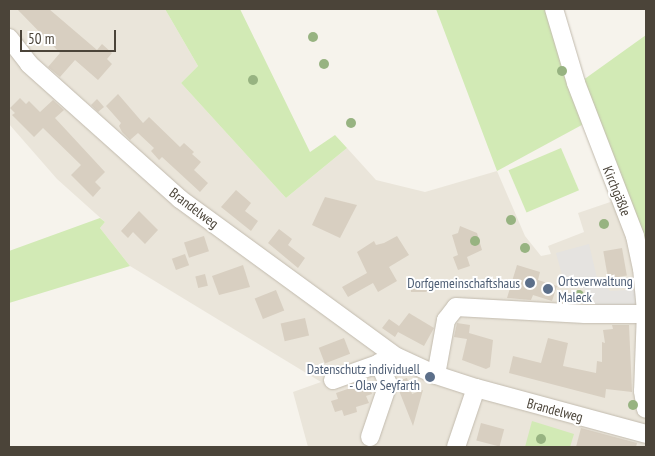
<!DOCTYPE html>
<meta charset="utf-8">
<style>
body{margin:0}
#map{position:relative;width:655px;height:456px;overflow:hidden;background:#f6f3ec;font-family:"PT Sans Narrow",sans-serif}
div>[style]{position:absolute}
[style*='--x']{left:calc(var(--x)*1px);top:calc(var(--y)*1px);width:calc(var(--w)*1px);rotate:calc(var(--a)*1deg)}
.residential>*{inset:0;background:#eae5da}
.green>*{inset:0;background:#d2eab5;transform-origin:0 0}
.parking>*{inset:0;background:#e5e3e0}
.building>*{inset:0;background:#d8cfc1;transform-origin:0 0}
.roads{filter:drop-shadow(0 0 1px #c2bbae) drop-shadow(0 0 1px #c2bbae)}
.minor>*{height:18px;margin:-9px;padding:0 9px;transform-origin:9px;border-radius:9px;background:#fff}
.trees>*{width:10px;height:10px;margin:-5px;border-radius:50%;background:#97b381}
.dots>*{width:14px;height:14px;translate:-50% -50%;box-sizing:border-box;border:2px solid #fff;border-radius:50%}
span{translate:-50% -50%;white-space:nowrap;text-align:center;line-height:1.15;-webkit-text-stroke:4px #fff;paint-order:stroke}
.street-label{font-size:14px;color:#4b4439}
.service-label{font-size:14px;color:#4e5e75}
.left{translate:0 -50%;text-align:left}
.right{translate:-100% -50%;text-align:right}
.frame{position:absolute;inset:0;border:10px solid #4b4439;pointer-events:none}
.scale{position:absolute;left:20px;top:30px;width:96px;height:22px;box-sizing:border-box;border:2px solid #4b4439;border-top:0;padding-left:6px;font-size:15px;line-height:18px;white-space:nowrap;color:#4b4439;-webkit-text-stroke:4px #fff;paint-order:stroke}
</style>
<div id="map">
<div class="residential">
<i style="clip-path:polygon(9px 9px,165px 9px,198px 66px,181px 83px,286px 198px,347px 148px,376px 180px,425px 192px,497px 171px,525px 236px,541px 256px,551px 254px,548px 246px,584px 232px,578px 213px,625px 197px,641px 245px,646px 245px,646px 447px,308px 447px,293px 392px,321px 382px,130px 266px,100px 228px,105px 222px,57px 179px,9px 124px)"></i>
</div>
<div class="green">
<i style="clip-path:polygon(165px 9px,240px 9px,310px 152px,335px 135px,347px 148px,286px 198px,181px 83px,198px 66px)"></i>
<i style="clip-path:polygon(436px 9px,556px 9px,579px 83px,646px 35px,646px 245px,641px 245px,591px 120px,497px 171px)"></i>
<i style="left:561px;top:148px;width:46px;height:57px;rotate:67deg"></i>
<i style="clip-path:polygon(100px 218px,105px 222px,100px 228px,130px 266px,9px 303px,9px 251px)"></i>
<i style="clip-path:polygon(532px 421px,574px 434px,570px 447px,525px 447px)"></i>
</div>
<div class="parking">
<i style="clip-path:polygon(589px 244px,597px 278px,610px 291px,644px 289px,646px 311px,597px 307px,588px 293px,573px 280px,564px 282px,556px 253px)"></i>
</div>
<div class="building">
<i style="clip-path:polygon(17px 9px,49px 9px,97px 50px,102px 44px,112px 53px,107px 59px,112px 64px,98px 80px,75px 60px,60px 77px,48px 67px,60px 53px)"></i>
<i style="clip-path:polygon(118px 94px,143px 123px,149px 117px,180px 147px,184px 143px,194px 152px,192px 154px,201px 162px,194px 170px,208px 183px,200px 192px,162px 157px,159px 160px,151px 151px,154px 148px,138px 133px,130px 140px,122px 132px,119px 126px,121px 123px,106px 106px)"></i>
<i style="clip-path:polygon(20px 98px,26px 104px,29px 101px,40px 112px,53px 100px,64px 110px,55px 118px,105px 172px,95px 182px,101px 188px,93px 197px,71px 175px,81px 165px,43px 128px,34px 137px,12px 115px,15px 113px,10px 108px)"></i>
<i style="clip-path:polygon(97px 99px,104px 107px,98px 112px,91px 105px)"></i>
<i style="clip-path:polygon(236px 190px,251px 203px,245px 211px,258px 221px,251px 231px,221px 207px)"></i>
<i style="clip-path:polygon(325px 197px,357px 205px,340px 238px,312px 225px)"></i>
<i style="clip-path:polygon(139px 211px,158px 230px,145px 244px,133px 232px,128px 238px,121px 231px)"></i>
<i style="clip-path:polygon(460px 226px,477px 233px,482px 250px,467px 257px,470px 266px,458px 270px,453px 257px,458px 255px,452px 235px,458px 233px)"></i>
<i style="clip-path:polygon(279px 229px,292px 239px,288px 245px,305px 258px,298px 268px,268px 243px)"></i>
<i style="left:204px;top:236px;width:16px;height:21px;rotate:72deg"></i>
<i style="clip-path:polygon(397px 236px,409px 255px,389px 267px,397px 281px,378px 292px,373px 283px,348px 297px,342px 287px,367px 273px,357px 252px,374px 241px,376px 245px,384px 243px)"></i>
<i style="left:622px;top:248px;width:28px;height:19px;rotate:80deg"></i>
<i style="left:185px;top:254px;width:12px;height:14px;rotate:70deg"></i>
<i style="clip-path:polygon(243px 265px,250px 287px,219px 295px,212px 276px)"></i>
<i style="clip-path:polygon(517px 265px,540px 272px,538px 280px,557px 286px,552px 301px,533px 295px,531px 300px,507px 298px)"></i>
<i style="left:205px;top:274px;width:12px;height:10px;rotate:76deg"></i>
<i style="left:411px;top:281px;width:19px;height:11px"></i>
<i style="left:276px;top:290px;width:22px;height:23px;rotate:68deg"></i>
<i style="clip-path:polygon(409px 313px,434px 328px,424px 346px,398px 332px,395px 337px,382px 328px,389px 319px,399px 326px)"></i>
<i style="left:305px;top:318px;width:18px;height:25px;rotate:77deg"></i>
<i style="clip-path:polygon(457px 323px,470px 325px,469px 333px,493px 340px,490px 367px,486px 369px,462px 360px,467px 339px,454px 337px)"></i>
<i style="clip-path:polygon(612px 325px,629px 325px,632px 392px,606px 389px,605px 398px,509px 373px,513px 356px,541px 363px,548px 338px,568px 343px,563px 366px,596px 373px,597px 361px,602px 362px,602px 342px,605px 343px,603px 330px,613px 329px)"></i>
<i style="left:344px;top:338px;width:17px;height:27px;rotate:69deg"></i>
<i style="clip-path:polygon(407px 378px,412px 394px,423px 390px,413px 426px,398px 388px,398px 381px)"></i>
<i style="clip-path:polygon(362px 384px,369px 384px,372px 394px,366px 396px,369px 403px,356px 407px,357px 412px,344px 416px,342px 410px,335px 412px,331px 401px,338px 399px,336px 393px)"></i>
<i style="left:481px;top:423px;width:24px;height:18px;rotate:15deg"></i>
<i style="clip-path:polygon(581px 428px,637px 443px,636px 447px,576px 447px)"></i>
</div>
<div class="roads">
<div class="minor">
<i style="--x:554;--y:9;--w:77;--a:73.4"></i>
<i style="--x:576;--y:83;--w:164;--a:68.9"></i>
<i style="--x:635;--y:236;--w:33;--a:78"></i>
<i style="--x:642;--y:268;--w:43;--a:84.7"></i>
<i style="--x:646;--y:311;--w:80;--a:92.1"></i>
<i style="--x:643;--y:391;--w:18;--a:81"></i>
<i style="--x:9;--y:38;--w:33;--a:52"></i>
<i style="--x:29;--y:64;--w:203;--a:41.8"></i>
<i style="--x:180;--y:199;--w:268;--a:36.1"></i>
<i style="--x:397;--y:357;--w:43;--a:24.8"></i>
<i style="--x:436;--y:375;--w:42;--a:18"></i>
<i style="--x:476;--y:388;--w:176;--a:15.1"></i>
<i style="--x:436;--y:375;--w:56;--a:-79.7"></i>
<i style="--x:446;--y:320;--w:16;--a:-52"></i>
<i style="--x:456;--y:307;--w:129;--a:3.1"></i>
<i style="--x:585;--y:314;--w:60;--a:0"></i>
<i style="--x:333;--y:380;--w:59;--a:-19.7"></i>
<i style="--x:370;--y:437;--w:56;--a:-71.2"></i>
<i style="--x:388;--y:384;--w:23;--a:-113"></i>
<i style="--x:456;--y:447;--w:62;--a:-71.3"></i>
</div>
</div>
<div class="trees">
<i style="left:313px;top:37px"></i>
<i style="left:324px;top:64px"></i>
<i style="left:562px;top:71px"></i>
<i style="left:253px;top:80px"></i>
<i style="left:351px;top:123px"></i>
<i style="left:511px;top:220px"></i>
<i style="left:604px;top:224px"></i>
<i style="left:475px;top:241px"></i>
<i style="left:525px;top:248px"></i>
<i style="left:579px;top:295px"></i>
<i style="left:633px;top:405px"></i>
<i style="left:541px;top:439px"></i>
</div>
<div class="dots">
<i style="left:530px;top:283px;background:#5c6f8a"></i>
<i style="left:548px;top:289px;background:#5c6f8a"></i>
<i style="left:430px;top:377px;background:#5c6f8a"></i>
</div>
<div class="street-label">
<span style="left:617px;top:191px;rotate:68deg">Kirchgäßle</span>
<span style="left:194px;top:208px;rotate:37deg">Brandelweg</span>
<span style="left:555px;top:410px;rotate:15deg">Brandelweg</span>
</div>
<div class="service-label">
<span class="left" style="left:558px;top:289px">Ortsverwaltung<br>Maleck</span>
<span class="right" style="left:520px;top:283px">Dorfgemeinschaftshaus</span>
<span class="right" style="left:420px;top:377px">Datenschutz individuell<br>- Olav Seyfarth</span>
</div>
<div class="frame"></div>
<div class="scale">50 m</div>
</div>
